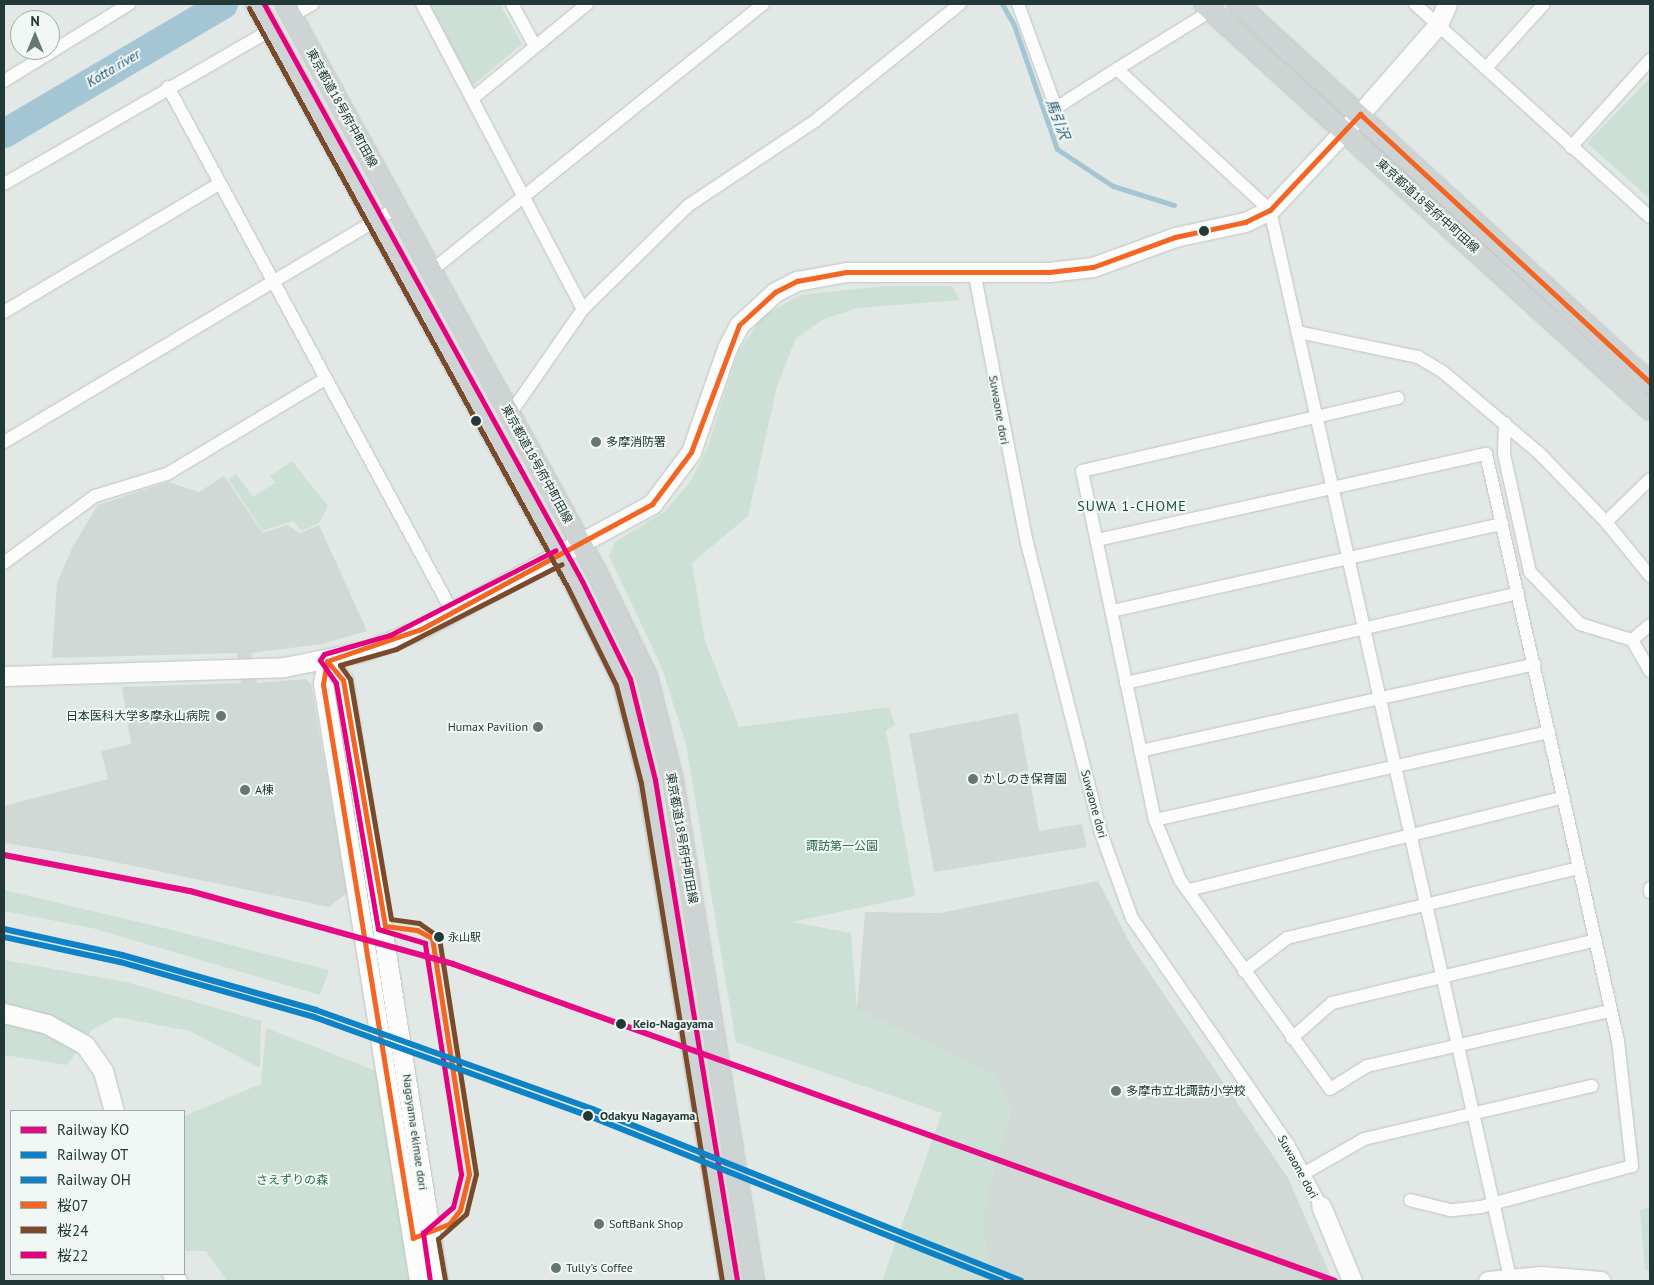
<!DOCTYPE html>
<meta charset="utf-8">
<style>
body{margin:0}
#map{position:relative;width:1654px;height:1285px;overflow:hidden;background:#e2e8e6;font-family:"PT Sans","Noto Sans JP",sans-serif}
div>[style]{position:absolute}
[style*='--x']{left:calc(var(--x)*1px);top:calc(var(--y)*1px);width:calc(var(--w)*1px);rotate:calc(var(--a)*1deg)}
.built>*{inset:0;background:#d0d9d6}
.green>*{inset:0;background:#cce0d5}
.stream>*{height:5px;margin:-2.5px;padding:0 2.5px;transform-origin:2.5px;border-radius:2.5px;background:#a4c6d4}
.river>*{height:29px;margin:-14.5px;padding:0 14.5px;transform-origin:14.5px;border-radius:14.5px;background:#a4c6d4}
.roads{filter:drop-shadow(0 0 1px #bfc4c3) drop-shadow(0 0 1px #bfc4c3)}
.street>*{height:12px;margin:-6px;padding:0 6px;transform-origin:6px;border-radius:6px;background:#fbfcfb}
.secondary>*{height:19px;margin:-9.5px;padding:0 9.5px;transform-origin:9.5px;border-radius:9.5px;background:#fbfcfb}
.primary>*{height:20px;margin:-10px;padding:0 10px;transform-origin:10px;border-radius:10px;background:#cdd4d3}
.bus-1>*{height:5px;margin:-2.5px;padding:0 2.5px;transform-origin:2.5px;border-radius:2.5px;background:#f26522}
.bus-2>*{height:5px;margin:-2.5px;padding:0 2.5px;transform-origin:2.5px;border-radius:2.5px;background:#7a4b2a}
.bus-3>*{height:5px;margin:-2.5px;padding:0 2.5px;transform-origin:2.5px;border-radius:2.5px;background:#e5007d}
.rail-1>*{height:6px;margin:-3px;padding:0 3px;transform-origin:3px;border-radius:3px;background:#e50b84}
.rail-2>*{height:6px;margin:-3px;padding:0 3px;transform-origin:3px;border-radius:3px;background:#0d82c7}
.rail-3>*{height:6px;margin:-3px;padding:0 3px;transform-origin:3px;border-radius:3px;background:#0d82c7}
.dots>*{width:14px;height:14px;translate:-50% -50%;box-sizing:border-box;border:2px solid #f0f7f4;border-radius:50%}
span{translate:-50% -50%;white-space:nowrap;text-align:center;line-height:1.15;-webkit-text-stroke:4px #f0f7f4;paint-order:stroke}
.bus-label{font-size:11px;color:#223937}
.left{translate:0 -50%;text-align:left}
.street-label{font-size:12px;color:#223937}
.poi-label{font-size:12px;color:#223937}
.right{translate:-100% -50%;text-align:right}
.park-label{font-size:12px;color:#2e6e50}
.stop-label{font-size:12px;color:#223937;font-weight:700}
.water-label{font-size:14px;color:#1f5772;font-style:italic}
.neighbourhood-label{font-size:14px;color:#1f4a46;letter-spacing:1px}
.frame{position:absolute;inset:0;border:5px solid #223937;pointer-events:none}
.legend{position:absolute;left:10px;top:1110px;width:175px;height:165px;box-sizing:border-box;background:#f0f7f4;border:1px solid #9eaba8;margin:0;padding:6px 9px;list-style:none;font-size:15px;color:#223937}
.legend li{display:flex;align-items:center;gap:10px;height:25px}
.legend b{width:25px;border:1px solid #9eaba8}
.north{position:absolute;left:10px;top:10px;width:50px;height:50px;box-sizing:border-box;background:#f0f7f4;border:1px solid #9eaba8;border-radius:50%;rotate:0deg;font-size:14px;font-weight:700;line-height:20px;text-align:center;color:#223937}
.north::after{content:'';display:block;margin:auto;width:18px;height:22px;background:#657674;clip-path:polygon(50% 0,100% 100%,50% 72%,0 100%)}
</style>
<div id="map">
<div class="built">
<i style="clip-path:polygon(224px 476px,263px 533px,287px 525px,300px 533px,319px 525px,367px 631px,322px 644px,251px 653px,257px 683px,306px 679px,311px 684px,347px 893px,329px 907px,91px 857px,4px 843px,4px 806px,108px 779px,101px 751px,131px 744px,122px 687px,241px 683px,237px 653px,52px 658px,57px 583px,73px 546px,98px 505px,168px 482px,199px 492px)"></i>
<i style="clip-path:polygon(1018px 713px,1039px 831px,1082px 824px,1087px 847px,934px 872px,909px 734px)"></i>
<i style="clip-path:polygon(1098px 881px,1132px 947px,1288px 1178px,1333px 1281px,1005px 1281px,985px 1253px,983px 1209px,1011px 1109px,993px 1074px,857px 1010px,865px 912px,940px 913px)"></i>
</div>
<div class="green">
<i style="clip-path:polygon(430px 4px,500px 4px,522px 44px,472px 86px)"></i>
<i style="clip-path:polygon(1650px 78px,1650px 199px,1587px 143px)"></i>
<i style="clip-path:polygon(884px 286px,952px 286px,960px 300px,858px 308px,824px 319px,796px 338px,777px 386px,748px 516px,692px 563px,705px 641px,739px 727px,889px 707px,895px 725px,886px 731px,915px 896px,792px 922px,851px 933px,857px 1010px,993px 1074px,1011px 1109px,984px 1209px,985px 1253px,1005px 1281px,882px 1281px,942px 1113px,736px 1042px,686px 744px,662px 668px,609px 556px,615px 542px,664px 512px,690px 482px,707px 449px,738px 353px,762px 317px,800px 295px)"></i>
<i style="clip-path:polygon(292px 461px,328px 506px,319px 523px,302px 531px,293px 521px,263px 531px,228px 479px,236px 474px,253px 497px,275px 483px,270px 476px)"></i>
<i style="clip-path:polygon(4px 890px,176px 931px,329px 970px,320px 995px,92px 928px,4px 911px)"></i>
<i style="clip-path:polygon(4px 960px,126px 982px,261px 1021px,260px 1068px,190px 1031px,116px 1017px,92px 1030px,67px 1065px,4px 1055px)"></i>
<i style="clip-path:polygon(266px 1028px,377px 1071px,412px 1281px,227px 1281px,206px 1251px,184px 1251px,184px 1116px,261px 1084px)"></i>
<i style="clip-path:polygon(1650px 1207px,1650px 1271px,1645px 1269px,1640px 1210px)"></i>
</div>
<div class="stream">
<i style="--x:1002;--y:4;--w:24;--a:60"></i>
<i style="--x:1014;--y:25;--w:131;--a:70.9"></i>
<i style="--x:1057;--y:149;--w:67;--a:33.5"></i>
<i style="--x:1113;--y:186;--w:64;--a:17.3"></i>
</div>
<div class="river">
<i style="--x:4;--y:133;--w:254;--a:-30.5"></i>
</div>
<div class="roads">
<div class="street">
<i style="--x:422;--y:4;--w:345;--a:62.2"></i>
<i style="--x:512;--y:4;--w:48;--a:61.3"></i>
<i style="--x:1018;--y:4;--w:111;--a:69.9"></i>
<i style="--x:1056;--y:108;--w:72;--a:-32.6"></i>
<i style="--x:1117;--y:69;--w:208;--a:42.7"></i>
<i style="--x:1270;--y:210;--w:1095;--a:77.33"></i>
<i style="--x:1415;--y:4;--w:317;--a:42.2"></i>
<i style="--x:291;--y:16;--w:25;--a:-29"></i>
<i style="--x:1486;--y:68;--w:86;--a:-47.8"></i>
<i style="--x:1117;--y:69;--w:112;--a:-31.8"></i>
<i style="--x:4;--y:81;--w:147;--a:-31.6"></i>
<i style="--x:168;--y:87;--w:598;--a:61.55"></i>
<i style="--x:473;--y:98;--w:148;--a:-39.5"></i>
<i style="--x:1571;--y:147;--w:118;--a:-47.8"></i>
<i style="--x:4;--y:184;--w:308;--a:-30"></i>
<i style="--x:431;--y:271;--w:426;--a:-38.8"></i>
<i style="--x:974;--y:271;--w:277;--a:79"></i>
<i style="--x:1027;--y:543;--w:299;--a:75.7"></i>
<i style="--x:1101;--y:833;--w:90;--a:70"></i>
<i style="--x:1132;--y:918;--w:275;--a:55.4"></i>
<i style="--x:1288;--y:1144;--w:70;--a:62"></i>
<i style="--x:4;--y:312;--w:250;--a:-30.8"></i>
<i style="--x:1298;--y:332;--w:123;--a:11.8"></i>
<i style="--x:1418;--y:357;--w:29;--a:31"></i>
<i style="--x:1443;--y:372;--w:126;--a:40.2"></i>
<i style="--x:1539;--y:453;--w:96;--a:45.8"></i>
<i style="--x:1606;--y:522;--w:70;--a:50.8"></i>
<i style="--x:1398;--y:398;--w:324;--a:167"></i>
<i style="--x:1082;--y:471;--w:357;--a:78.2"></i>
<i style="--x:1155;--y:820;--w:65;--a:67.4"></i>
<i style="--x:1180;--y:880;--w:257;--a:54.3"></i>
<i style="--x:1330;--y:1089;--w:44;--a:-31.9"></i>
<i style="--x:1367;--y:1066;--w:249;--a:-12.8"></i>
<i style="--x:510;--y:414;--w:128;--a:-55.2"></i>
<i style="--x:583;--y:309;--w:148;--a:-44.5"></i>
<i style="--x:689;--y:205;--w:151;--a:-33.7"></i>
<i style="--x:815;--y:121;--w:186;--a:-38.9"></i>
<i style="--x:1505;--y:423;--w:31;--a:92"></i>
<i style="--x:1504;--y:454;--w:121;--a:77.6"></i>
<i style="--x:1530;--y:572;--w:72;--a:46.1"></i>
<i style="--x:1580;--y:624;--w:54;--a:17.1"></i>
<i style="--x:1632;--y:640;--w:36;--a:60"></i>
<i style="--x:4;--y:442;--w:457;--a:-30.8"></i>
<i style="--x:1606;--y:522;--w:62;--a:-44.3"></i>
<i style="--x:1097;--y:540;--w:398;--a:-12.5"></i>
<i style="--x:1486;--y:454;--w:602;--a:77.33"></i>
<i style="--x:1618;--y:1041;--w:126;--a:83.6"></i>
<i style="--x:1632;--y:1166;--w:156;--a:164.8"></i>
<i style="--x:1481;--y:1207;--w:31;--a:174"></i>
<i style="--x:1450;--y:1210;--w:41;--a:-166"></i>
<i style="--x:4;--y:563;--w:113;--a:-36.4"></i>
<i style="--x:95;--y:496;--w:75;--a:-17"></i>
<i style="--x:167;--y:474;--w:184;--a:-31"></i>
<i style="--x:1112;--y:611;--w:400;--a:-12.6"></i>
<i style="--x:1632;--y:640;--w:23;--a:-40"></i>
<i style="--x:1126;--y:683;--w:402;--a:-12.9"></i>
<i style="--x:1140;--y:751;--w:404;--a:-12.4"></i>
<i style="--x:1155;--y:820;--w:404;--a:-12.6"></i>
<i style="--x:1650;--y:888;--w:4;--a:90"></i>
<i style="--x:1189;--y:890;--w:386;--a:-13.9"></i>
<i style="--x:1244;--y:971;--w:54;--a:-37.5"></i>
<i style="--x:1287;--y:938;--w:300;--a:-13.5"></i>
<i style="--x:1292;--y:1038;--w:53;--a:-41.2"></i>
<i style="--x:1332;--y:1003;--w:271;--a:-13.4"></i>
<i style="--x:1303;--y:1174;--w:70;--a:-29.8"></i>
<i style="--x:1364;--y:1139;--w:234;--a:-13.1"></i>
</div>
<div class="secondary">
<i style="--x:327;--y:661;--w:25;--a:50"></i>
<i style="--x:343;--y:680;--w:608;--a:81.02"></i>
<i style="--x:327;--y:661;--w:23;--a:100"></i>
<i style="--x:323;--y:684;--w:605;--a:80.86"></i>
<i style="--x:4;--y:676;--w:280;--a:-1.8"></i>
<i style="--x:284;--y:667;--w:83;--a:-11.2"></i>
<i style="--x:365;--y:651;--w:60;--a:-21.4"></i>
<i style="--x:421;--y:629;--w:263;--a:-28.4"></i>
<i style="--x:652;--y:504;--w:65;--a:-53.1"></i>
<i style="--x:691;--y:452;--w:110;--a:-70.9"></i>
<i style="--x:727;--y:348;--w:26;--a:-62"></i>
<i style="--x:739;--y:325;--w:49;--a:-42.5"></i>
<i style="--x:775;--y:292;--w:25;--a:-27"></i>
<i style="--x:797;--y:281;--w:50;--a:-10.4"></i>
<i style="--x:846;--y:272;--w:203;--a:0"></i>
<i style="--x:1049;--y:272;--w:44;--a:-6.5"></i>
<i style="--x:1093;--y:267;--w:87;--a:-20.1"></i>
<i style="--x:1175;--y:237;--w:72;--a:-12.1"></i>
<i style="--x:1245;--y:222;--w:28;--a:-26"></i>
<i style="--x:1270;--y:210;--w:132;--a:-46.8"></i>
<i style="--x:1360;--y:114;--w:118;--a:-48.8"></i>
<i style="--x:1438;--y:25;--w:23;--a:-67"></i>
<i style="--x:4;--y:1013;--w:44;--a:14.3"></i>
<i style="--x:47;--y:1024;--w:43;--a:28.9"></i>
<i style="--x:85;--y:1045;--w:32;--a:55"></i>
<i style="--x:103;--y:1071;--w:41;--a:74.6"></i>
<i style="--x:1321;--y:1206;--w:81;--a:67.5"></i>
<i style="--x:172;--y:1274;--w:9;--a:54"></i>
<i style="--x:1488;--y:1281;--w:53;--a:-5.4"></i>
<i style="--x:1541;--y:1276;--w:60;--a:4.8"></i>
</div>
<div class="primary">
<i style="--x:256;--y:4;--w:663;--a:61.23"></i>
<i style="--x:575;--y:585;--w:108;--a:63.7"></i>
<i style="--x:623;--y:682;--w:102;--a:75.8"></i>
<i style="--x:648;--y:781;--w:507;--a:80.69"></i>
<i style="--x:285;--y:4;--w:649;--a:61.26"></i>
<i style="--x:597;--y:573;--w:114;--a:64.1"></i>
<i style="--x:647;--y:676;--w:107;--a:76"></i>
<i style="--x:673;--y:780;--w:508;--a:80.82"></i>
<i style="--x:1204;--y:4;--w:603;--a:42.31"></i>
<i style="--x:1238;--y:4;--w:560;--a:42.61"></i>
</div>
</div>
<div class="bus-1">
<i style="--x:327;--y:661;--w:99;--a:-18.8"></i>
<i style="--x:421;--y:629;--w:263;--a:-28.4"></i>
<i style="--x:652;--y:504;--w:65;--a:-53.1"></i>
<i style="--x:691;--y:452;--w:136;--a:-69.3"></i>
<i style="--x:739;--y:325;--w:49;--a:-42.5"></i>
<i style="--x:775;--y:292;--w:25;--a:-27"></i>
<i style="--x:797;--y:281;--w:50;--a:-10.4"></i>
<i style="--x:846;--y:272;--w:203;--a:0"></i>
<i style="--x:1049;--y:272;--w:44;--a:-6.5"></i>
<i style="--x:1093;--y:267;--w:87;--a:-20.1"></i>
<i style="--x:1175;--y:237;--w:72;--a:-12.1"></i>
<i style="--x:1245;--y:222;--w:28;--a:-26"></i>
<i style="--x:1270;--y:210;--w:132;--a:-46.8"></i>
<i style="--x:1360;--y:114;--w:396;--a:42.8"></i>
<i style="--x:327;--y:661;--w:25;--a:50"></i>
<i style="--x:343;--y:680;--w:250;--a:80.3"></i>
<i style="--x:385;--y:926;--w:32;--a:7"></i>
<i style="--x:417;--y:930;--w:17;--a:28"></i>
<i style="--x:432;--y:938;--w:239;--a:81.1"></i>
<i style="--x:469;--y:1174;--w:37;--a:104"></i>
<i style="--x:460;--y:1210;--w:18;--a:128"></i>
<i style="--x:449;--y:1224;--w:39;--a:159"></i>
<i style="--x:413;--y:1238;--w:561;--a:-99.23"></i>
<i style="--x:323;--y:684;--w:23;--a:-80"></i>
</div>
<div class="bus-2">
<i style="--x:249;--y:8;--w:662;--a:61.19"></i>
<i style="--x:568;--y:588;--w:108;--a:63.7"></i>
<i style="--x:616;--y:685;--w:101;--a:75.7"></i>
<i style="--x:641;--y:783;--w:505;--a:80.76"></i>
<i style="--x:445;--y:1280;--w:42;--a:-99.7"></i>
<i style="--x:438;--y:1239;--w:38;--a:-42"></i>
<i style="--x:466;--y:1214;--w:41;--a:-76"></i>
<i style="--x:476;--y:1174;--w:240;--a:-98.9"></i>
<i style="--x:439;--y:937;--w:24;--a:-145"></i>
<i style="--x:419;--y:923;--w:28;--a:-172"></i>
<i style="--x:391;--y:919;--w:243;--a:-99.7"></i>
<i style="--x:350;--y:679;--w:17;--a:-126"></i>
<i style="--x:340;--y:665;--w:58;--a:-15.9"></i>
<i style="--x:396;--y:649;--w:186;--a:-27.1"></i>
</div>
<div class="bus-3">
<i style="--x:264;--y:4;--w:659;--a:61.14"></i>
<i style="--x:582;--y:581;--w:109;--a:63.9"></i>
<i style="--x:630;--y:679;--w:104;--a:76.1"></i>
<i style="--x:655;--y:780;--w:507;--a:80.69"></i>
<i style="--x:430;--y:1281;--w:49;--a:-98.3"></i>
<i style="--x:423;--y:1233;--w:40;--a:-41"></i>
<i style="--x:453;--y:1207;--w:34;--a:-76"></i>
<i style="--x:461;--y:1174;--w:234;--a:-98.9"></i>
<i style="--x:425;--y:943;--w:49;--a:-163.4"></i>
<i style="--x:378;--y:929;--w:250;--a:-99.7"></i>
<i style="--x:336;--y:683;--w:28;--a:-125"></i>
<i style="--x:320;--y:660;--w:7;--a:-56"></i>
<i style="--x:324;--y:654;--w:69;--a:-16.1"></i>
<i style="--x:390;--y:635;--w:186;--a:-27.1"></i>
</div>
<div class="rail-1">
<i style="--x:4;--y:855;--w:189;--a:11"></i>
<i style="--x:190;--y:891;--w:273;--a:15.5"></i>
<i style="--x:453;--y:964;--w:937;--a:19.77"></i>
</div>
<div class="rail-2">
<i style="--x:4;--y:929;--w:121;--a:12.4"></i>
<i style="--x:122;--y:955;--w:202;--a:15.8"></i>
<i style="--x:316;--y:1010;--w:293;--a:19.7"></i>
<i style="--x:592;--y:1109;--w:462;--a:21.8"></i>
</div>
<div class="rail-3">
<i style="--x:4;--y:937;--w:119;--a:12.2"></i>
<i style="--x:120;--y:962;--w:202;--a:15.8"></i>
<i style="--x:314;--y:1017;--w:292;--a:19.8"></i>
<i style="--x:589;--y:1116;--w:444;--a:21.8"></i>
</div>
<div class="dots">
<i style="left:1204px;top:231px;background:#223937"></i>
<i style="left:476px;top:421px;background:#223937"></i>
<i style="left:596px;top:442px;background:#657674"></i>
<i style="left:221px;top:716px;background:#657674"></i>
<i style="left:538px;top:727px;background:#657674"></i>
<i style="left:973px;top:779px;background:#657674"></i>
<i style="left:245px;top:790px;background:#657674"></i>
<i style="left:439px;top:937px;background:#223937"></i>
<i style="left:621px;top:1024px;background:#223937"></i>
<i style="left:1116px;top:1091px;background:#657674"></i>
<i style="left:588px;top:1116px;background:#223937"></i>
<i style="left:599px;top:1224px;background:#657674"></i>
<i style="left:556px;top:1268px;background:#657674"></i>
</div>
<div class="bus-label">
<span class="left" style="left:448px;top:937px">永山駅</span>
</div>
<div class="street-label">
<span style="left:342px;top:108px;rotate:61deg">東京都道18号府中町田線</span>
<span style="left:1428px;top:206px;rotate:42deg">東京都道18号府中町田線</span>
<span style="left:999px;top:410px;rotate:80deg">Suwaone dori</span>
<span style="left:537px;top:464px;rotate:61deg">東京都道18号府中町田線</span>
<span style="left:1094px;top:804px;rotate:75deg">Suwaone dori</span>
<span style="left:682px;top:838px;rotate:80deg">東京都道18号府中町田線</span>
<span style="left:415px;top:1132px;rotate:82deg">Nagayama ekimae dori</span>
<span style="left:1298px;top:1167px;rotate:61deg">Suwaone dori</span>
</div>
<div class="poi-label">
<span class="left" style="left:606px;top:442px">多摩消防署</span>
<span class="right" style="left:210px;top:716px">日本医科大学多摩永山病院</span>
<span class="right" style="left:528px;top:727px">Humax Pavilion</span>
<span class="left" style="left:983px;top:779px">かしのき保育園</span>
<span class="left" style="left:255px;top:790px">A棟</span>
<span class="left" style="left:1126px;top:1091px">多摩市立北諏訪小学校</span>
<span class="left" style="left:609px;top:1224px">SoftBank Shop</span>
<span class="left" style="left:566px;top:1268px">Tully's Coffee</span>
</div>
<div class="park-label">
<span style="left:842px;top:846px">諏訪第一公園</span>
<span style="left:292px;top:1180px">さえずりの森</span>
</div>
<div class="stop-label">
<span class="left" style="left:633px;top:1024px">Keio-Nagayama</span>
<span class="left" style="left:600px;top:1116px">Odakyu Nagayama</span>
</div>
<div class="water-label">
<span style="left:113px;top:68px;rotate:-31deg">Kotta river</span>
<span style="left:1058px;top:119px;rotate:69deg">馬引沢</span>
</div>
<div class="neighbourhood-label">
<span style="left:1132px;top:506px">SUWA 1-CHOME</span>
</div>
<div class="frame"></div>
<ul class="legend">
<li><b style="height:6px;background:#e50b84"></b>Railway KO</li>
<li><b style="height:6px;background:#0d82c7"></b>Railway OT</li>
<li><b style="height:6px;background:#0d82c7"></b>Railway OH</li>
<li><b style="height:6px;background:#f26522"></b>桜07</li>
<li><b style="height:6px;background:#7a4b2a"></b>桜24</li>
<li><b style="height:6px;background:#e5007d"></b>桜22</li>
</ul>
<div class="north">N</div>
</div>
